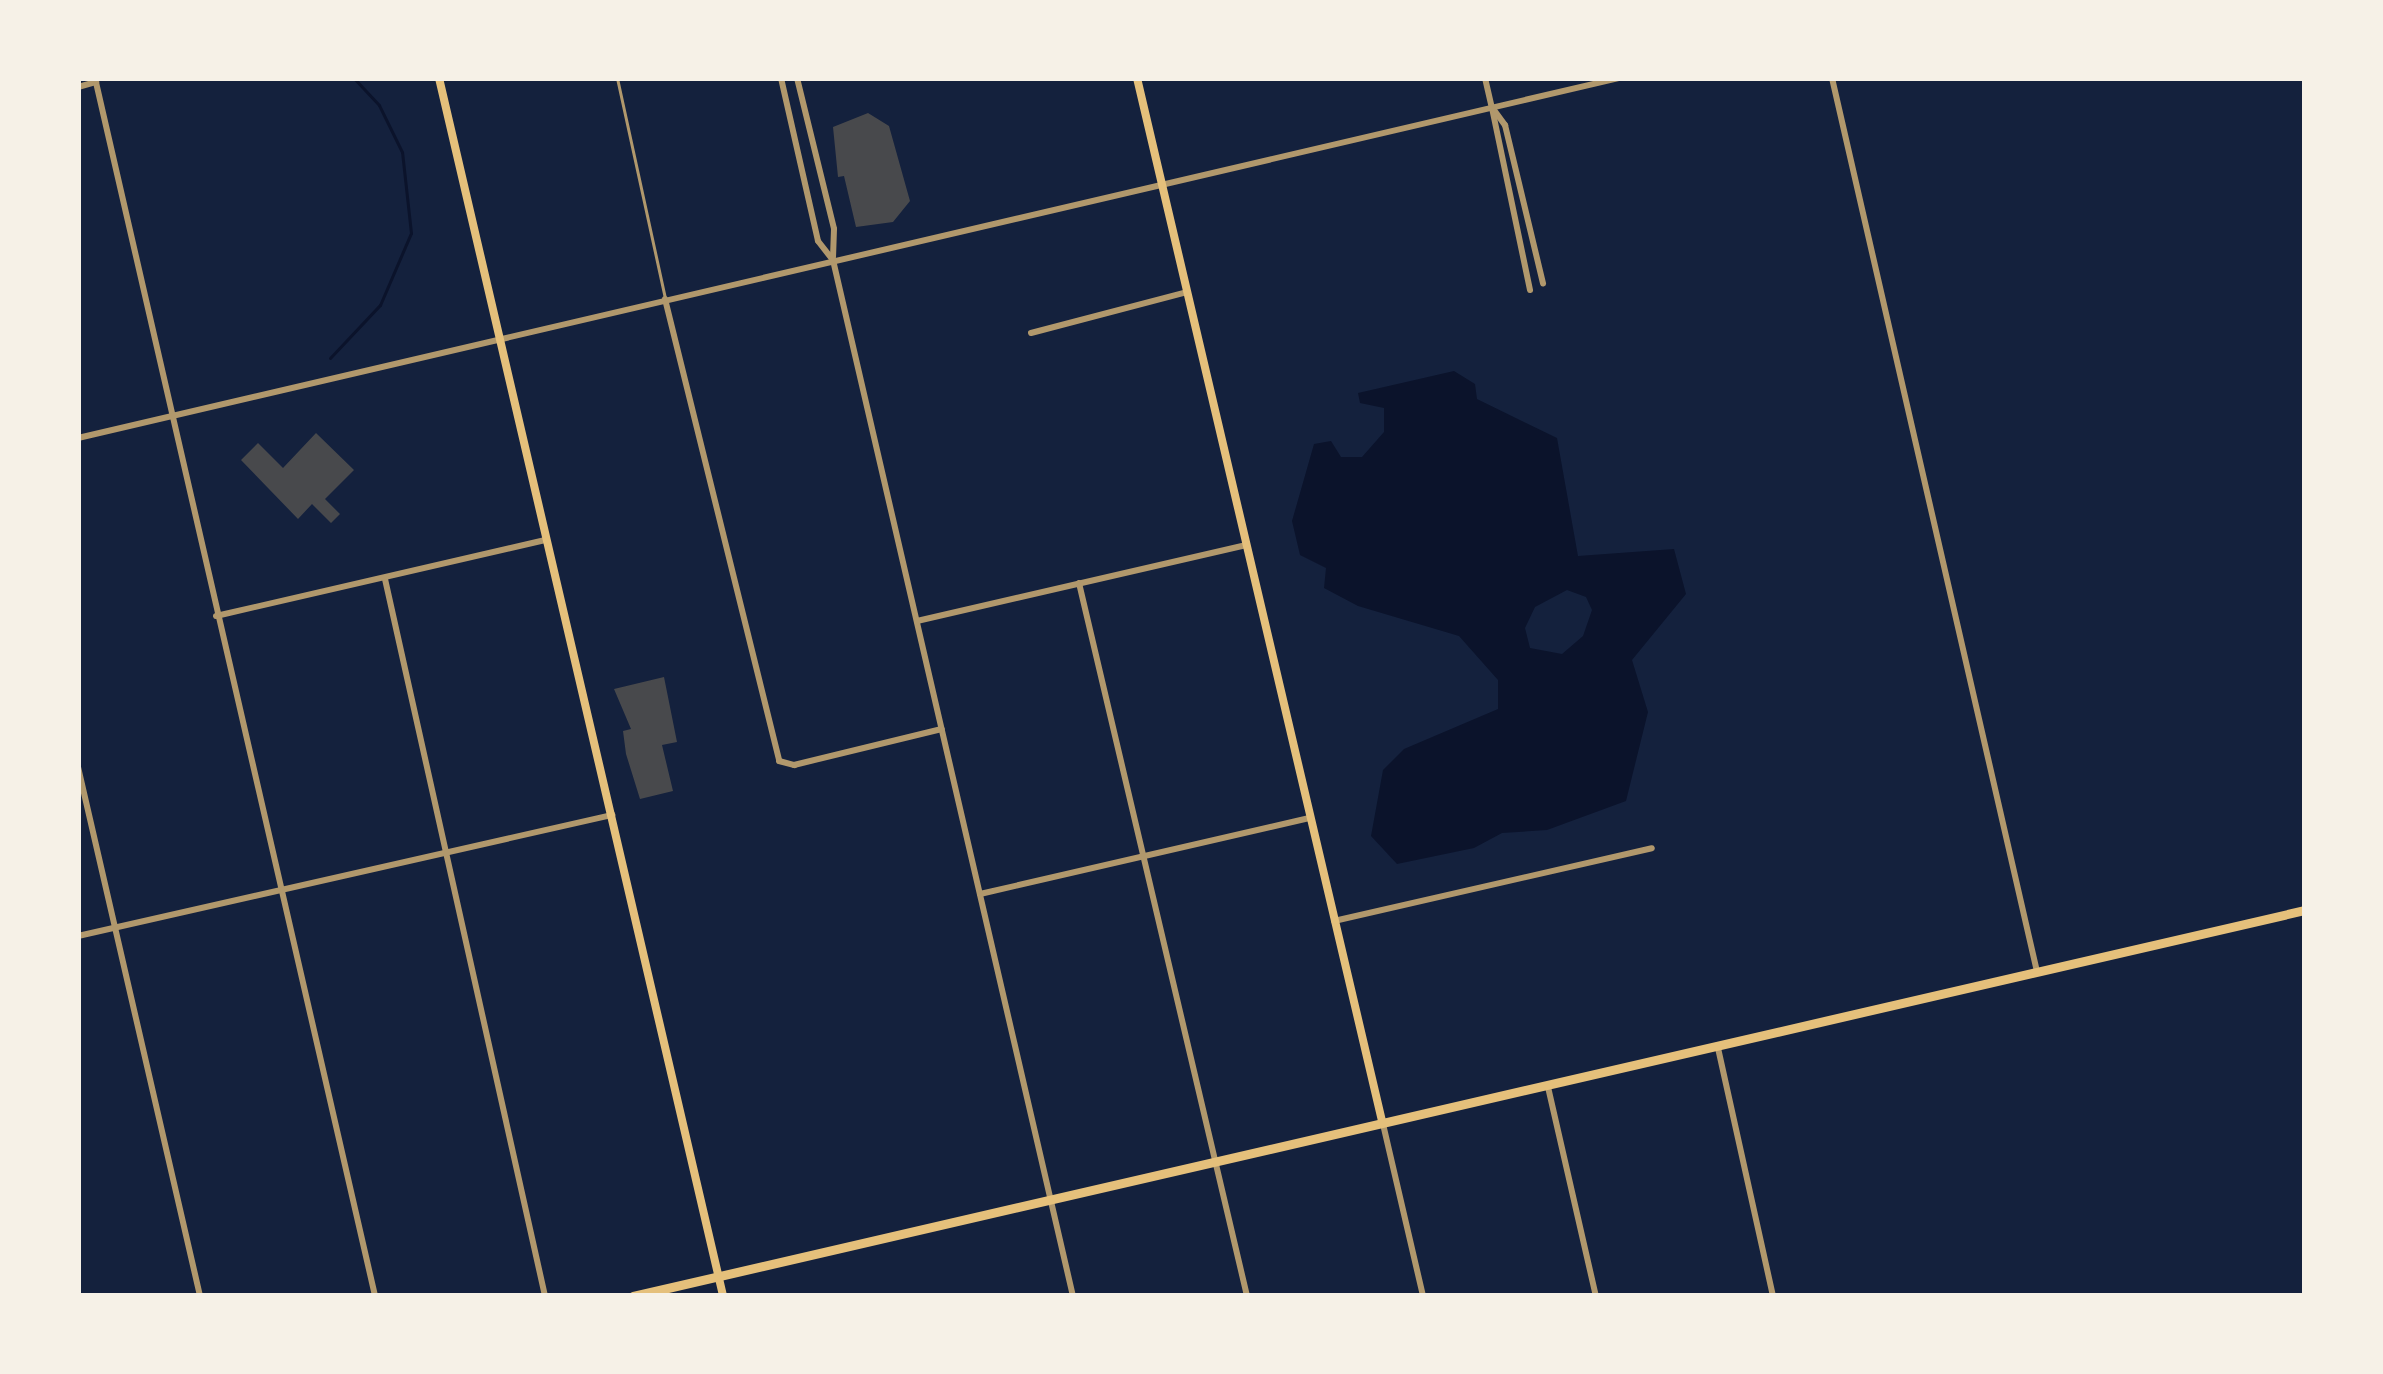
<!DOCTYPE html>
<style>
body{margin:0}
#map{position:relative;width:2383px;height:1374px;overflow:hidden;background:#14213d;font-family:"Source Sans 3",sans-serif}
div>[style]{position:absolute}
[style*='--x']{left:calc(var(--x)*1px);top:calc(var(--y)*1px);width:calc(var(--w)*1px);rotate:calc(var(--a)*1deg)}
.water>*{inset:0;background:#0b132b}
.stream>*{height:3px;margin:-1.5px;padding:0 1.5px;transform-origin:1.5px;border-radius:1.5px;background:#0b132b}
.building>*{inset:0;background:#48494c}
.service>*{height:3px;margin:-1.5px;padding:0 1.5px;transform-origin:1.5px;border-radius:1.5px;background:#b1986c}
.minor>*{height:6px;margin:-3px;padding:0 3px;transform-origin:3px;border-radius:3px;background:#b1986c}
.tertiary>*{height:6px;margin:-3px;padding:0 3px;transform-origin:3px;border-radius:3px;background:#b1986c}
.secondary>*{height:8px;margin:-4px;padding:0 4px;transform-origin:4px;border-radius:4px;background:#e5c07b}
.primary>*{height:9px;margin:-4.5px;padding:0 4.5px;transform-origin:4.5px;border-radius:4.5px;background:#e5c07b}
span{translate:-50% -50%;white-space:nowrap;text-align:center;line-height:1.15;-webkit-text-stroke:9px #f6f1e7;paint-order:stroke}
.frame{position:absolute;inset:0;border:81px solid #f6f1e7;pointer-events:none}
</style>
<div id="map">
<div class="water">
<i style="clip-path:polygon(evenodd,1454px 371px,1475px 384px,1477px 399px,1557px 438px,1578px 556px,1674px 549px,1686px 594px,1632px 660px,1648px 712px,1626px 801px,1547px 830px,1502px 833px,1474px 848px,1397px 864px,1371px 836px,1383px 770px,1404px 749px,1498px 709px,1498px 680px,1459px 636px,1358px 606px,1324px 588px,1326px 568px,1300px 555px,1292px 521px,1314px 444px,1331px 441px,1341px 457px,1362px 457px,1384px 432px,1384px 408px,1360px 403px,1358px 393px,1454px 371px,1567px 590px,1586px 597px,1592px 610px,1583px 636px,1562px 654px,1530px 648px,1525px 628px,1535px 607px,1567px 590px)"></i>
</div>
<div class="stream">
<i style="--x:330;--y:358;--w:73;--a:-46.7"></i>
<i style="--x:380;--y:305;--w:78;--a:-66.7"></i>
<i style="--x:411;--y:233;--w:81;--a:-96.3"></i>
<i style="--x:402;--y:152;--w:52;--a:-116.1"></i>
<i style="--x:379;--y:105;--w:37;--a:-133"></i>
</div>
<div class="building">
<i style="clip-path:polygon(868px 113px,889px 126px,910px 201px,893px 222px,856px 227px,844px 176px,838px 177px,833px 127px)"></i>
<i style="clip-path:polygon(316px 433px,354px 470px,325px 499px,340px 514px,331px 523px,312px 504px,298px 519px,241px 460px,258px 443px,283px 468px)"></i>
<i style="clip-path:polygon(664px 677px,677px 742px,662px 745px,673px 791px,640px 799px,626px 754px,623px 731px,631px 729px,614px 689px)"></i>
</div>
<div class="service">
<i style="--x:617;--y:78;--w:225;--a:77.7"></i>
</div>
<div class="minor">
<i style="--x:1832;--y:78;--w:917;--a:77.08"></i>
<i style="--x:78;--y:87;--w:19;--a:-16"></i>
<i style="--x:1492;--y:108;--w:186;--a:78.2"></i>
<i style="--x:1494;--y:110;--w:19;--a:54"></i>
<i style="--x:1505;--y:125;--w:163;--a:76.5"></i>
<i style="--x:833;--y:260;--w:1063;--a:76.96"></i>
<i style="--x:665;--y:299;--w:476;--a:76.1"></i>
<i style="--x:779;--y:761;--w:16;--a:15"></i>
<i style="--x:794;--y:765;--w:152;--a:-13.7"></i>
<i style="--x:1031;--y:333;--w:161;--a:-14.7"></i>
<i style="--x:385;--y:579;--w:735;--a:77.42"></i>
<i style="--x:1079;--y:583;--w:733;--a:76.74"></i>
<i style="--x:216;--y:616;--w:339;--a:-13"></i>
<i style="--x:917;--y:621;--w:338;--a:-13"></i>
<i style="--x:78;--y:767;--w:543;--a:77.01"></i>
<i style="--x:980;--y:894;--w:338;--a:-13"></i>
<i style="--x:1334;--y:921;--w:326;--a:-12.9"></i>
<i style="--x:78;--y:936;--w:548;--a:-12.77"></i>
<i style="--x:1718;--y:1048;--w:254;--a:77.5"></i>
<i style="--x:1548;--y:1087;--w:214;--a:77.1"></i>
</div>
<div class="tertiary">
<i style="--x:95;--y:78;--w:1250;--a:77.05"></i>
<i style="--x:781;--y:78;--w:167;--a:77.2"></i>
<i style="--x:818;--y:241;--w:24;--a:52"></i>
<i style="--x:797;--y:78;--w:155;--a:76.2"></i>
<i style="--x:834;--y:229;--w:28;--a:92"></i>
<i style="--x:1485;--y:78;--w:31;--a:77"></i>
<i style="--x:78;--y:438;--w:1582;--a:-13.15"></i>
<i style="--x:1383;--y:1124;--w:177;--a:76.9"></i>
</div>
<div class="secondary">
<i style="--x:439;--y:78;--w:1251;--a:76.87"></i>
<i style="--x:1137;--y:78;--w:1071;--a:76.78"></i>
</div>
<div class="primary">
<i style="--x:633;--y:1296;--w:1716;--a:-13"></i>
</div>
<div class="frame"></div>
</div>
